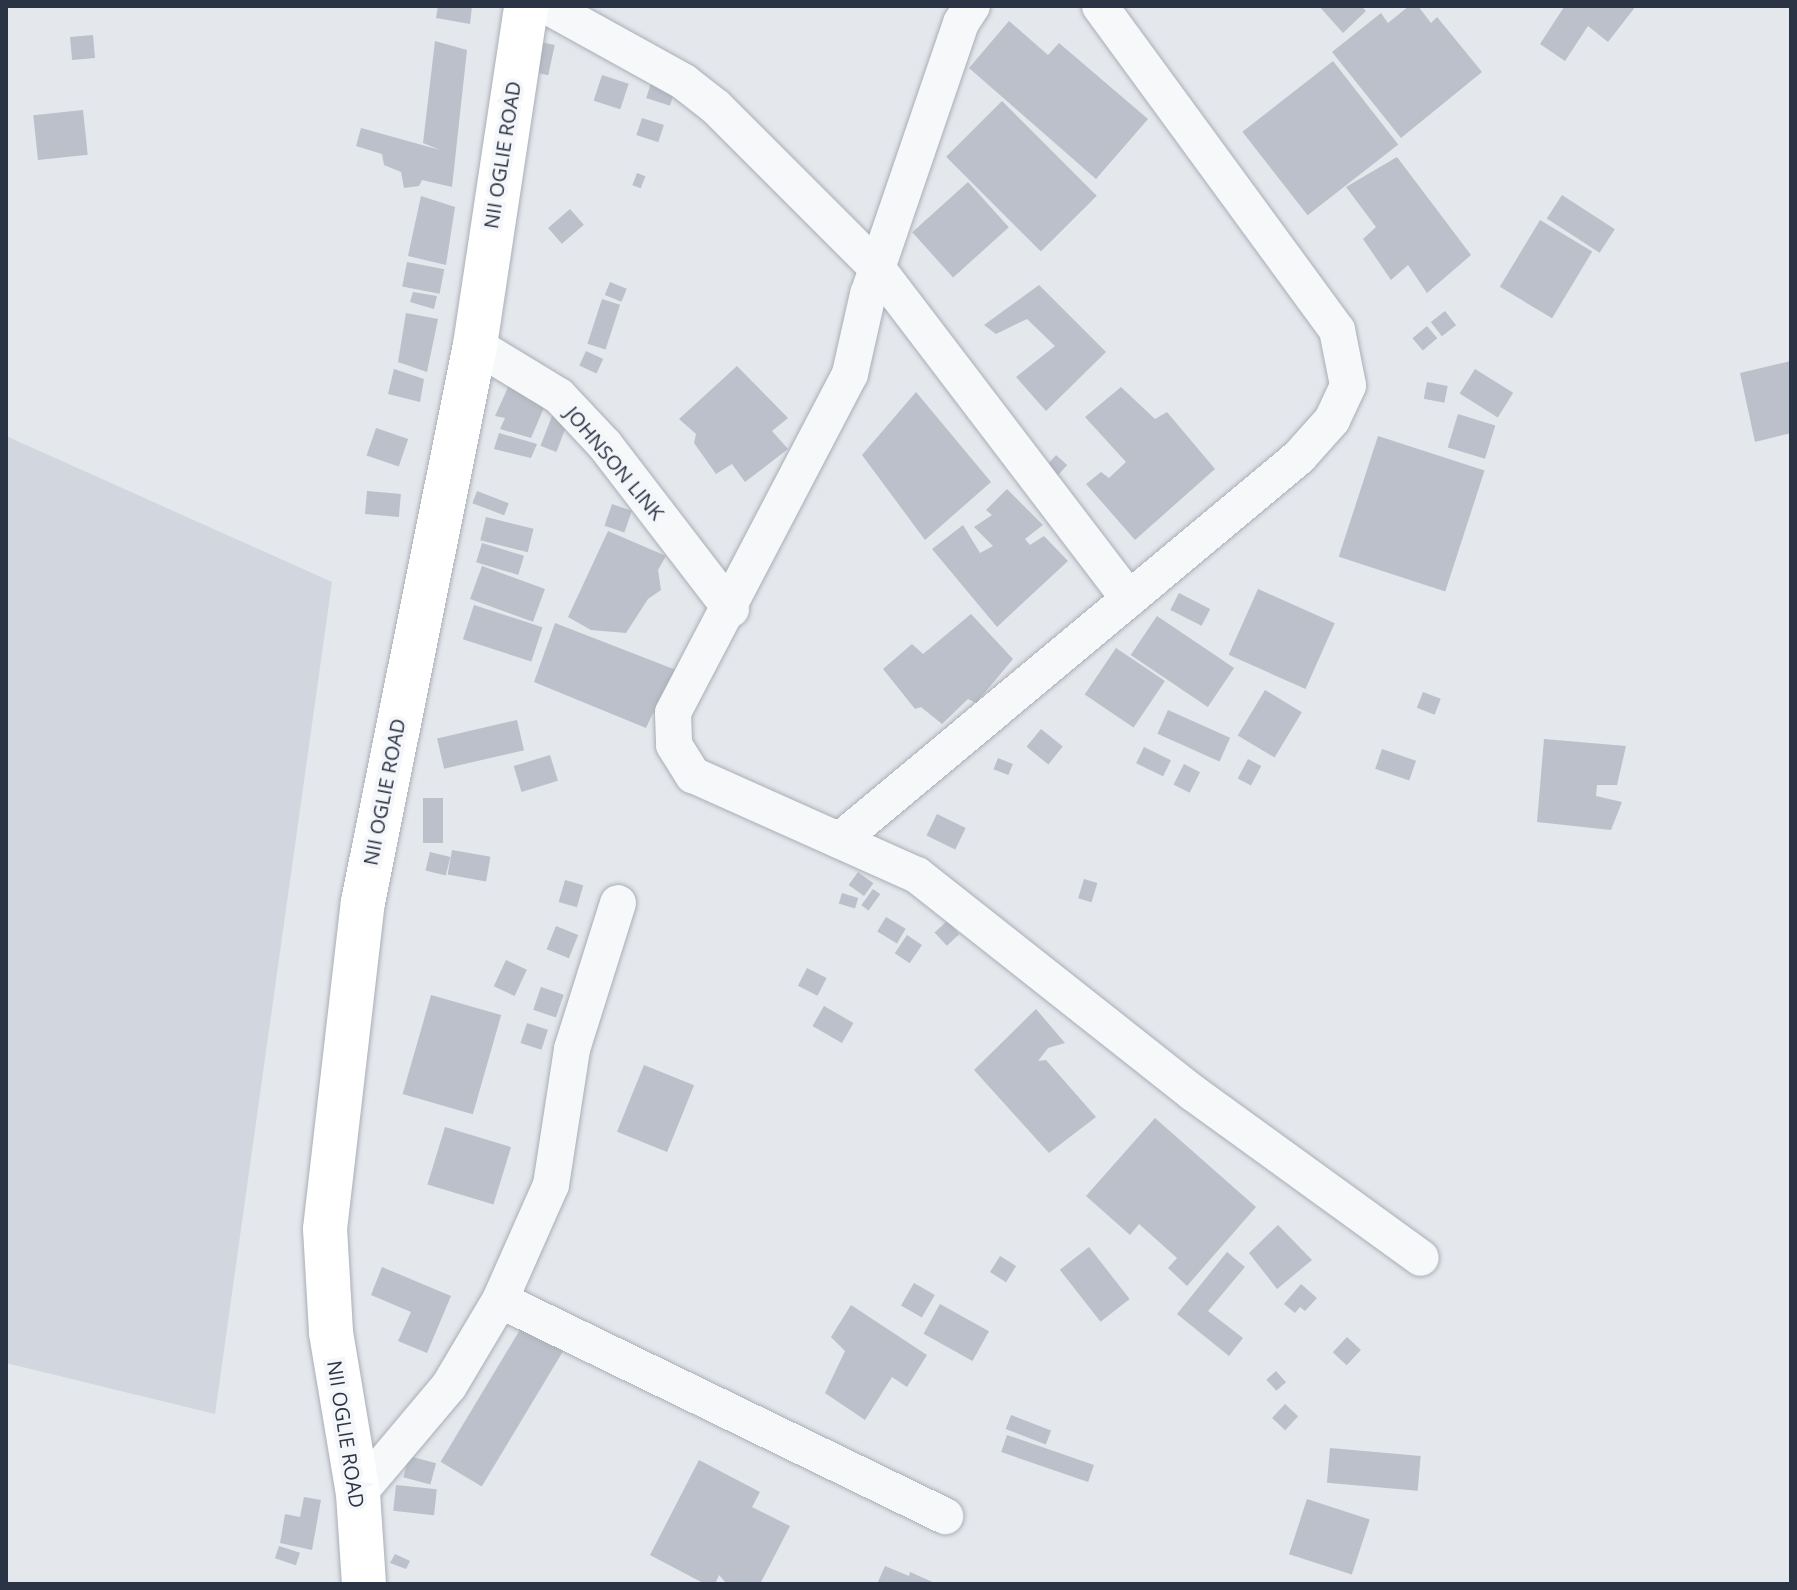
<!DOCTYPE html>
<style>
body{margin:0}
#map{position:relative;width:1797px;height:1590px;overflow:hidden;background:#e4e7ec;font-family:"Open Sans",sans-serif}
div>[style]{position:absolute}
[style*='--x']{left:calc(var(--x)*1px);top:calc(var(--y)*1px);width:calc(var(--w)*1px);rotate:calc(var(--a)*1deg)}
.built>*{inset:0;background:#d2d6de}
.building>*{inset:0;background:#bbc0ca;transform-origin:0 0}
.roads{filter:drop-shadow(0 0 2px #a9aeb7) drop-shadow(0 0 2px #a9aeb7)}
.street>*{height:36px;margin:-18px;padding:0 18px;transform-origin:18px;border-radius:18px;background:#f7f8fa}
.secondary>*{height:44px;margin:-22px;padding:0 22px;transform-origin:22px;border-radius:22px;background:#fff}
span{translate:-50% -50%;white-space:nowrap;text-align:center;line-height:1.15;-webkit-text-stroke:8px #f4f6f9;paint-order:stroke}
.street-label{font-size:20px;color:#2b3445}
.frame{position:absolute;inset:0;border:8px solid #2b3445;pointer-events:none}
</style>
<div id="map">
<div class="built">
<i style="clip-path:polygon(6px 436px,332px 582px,215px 1414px,6px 1363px)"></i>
</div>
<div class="building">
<i style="clip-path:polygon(438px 6px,472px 6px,470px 24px,436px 18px)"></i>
<i style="clip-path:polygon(1319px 6px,1361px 6px,1366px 11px,1343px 33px)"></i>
<i style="clip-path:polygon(1409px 6px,1418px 6px,1431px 23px,1437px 17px,1482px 72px,1401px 138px,1332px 52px,1381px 13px,1388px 23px)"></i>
<i style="clip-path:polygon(1571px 6px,1636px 6px,1608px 42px,1588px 26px,1565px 61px,1540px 44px,1564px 7px)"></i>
<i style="clip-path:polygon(1009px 21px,1048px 55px,1059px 43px,1148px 119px,1096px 179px,969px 68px)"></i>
<i style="left:93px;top:35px;width:23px;height:23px;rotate:85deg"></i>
<i style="clip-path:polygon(435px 41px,467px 50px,452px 187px,422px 180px,419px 186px,404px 188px,401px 172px,384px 165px,382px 154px,356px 146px,361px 128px,440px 150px,423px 143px)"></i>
<i style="left:541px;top:42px;width:14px;height:31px;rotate:12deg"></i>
<i style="left:1333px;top:61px;width:106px;height:115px;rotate:52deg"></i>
<i style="left:602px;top:75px;width:28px;height:27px;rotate:18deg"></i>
<i style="left:653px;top:77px;width:25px;height:22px;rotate:18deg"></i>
<i style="left:1002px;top:101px;width:134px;height:79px;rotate:45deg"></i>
<i style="left:83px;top:110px;width:45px;height:50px;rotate:84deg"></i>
<i style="left:642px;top:118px;width:23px;height:18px;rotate:18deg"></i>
<i style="clip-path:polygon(1397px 157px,1471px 255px,1427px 293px,1408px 265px,1391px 280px,1363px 239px,1376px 227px,1346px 187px)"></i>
<i style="left:637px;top:173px;width:9px;height:13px;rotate:21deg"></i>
<i style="left:968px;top:182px;width:61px;height:75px;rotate:48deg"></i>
<i style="left:1562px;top:195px;width:63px;height:28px;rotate:33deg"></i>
<i style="clip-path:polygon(421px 196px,455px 207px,446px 265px,408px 256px)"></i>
<i style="left:570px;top:209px;width:21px;height:29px;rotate:49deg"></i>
<i style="left:1540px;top:220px;width:61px;height:78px;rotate:31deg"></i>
<i style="left:407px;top:262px;width:38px;height:25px;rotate:11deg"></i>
<i style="left:610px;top:282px;width:18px;height:14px;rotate:22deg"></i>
<i style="clip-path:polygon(1039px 285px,1106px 352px,1046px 411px,1016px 377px,1055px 346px,1027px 319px,996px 334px,984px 325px)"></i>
<i style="clip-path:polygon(413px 292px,437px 296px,434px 309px,410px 302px)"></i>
<i style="left:602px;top:299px;width:19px;height:47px;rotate:18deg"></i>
<i style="left:1445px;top:311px;width:18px;height:18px;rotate:52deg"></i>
<i style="clip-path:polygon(406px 313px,438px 319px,427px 372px,398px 362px)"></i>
<i style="left:1427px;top:326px;width:16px;height:19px;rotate:50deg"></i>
<i style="left:586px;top:351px;width:19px;height:16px;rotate:25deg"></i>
<i style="clip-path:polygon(1791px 361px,1791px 433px,1755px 442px,1740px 373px)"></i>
<i style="clip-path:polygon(737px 366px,788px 418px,772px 431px,788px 449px,745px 482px,732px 464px,716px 474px,694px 443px,696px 434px,679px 419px)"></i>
<i style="clip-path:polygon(394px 369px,424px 379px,420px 402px,388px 394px)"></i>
<i style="left:1475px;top:369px;width:45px;height:29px;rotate:32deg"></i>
<i style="left:1427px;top:382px;width:21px;height:17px;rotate:11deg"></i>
<i style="clip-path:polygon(510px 383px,549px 396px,531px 438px,500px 429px,505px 418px,495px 416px)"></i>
<i style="clip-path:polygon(1121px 387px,1155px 419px,1167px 412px,1215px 469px,1135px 540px,1086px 484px,1101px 472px,1109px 478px,1126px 462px,1085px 417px)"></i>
<i style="clip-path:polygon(916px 392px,991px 482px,925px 540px,862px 455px)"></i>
<i style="left:1458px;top:414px;width:39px;height:35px;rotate:17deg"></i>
<i style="left:552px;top:416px;width:17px;height:32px;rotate:21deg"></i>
<i style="left:376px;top:428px;width:34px;height:29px;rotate:19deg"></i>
<i style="clip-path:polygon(499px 433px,537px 444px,531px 458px,494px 449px)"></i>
<i style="left:1378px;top:436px;width:112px;height:127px;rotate:18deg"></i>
<i style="left:1056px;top:455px;width:15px;height:14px;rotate:42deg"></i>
<i style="clip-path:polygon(1007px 489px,1043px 525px,1025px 539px,1030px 545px,1044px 536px,1068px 561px,997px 627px,932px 549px,963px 525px,980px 553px,993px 546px,974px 527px,992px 515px,986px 510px)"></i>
<i style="left:367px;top:491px;width:34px;height:23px;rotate:5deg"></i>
<i style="left:477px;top:491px;width:34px;height:13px;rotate:21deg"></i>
<i style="left:612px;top:504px;width:21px;height:23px;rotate:19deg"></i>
<i style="left:486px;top:517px;width:49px;height:24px;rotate:14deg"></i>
<i style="clip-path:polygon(608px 531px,666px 556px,658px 570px,661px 590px,648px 599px,626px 633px,591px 630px,568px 617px)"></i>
<i style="left:482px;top:543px;width:44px;height:20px;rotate:17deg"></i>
<i style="left:482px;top:566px;width:67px;height:35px;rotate:20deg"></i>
<i style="left:1258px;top:589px;width:84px;height:72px;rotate:24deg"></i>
<i style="left:1179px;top:593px;width:35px;height:19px;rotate:27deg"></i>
<i style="left:474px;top:605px;width:72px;height:36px;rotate:18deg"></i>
<i style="clip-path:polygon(971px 614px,1013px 659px,976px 703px,968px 699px,942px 724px,921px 707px,915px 709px,883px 669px,912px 644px,923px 654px)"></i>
<i style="left:1157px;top:616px;width:93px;height:47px;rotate:34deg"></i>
<i style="clip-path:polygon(555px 623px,676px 670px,669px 716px,653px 713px,646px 728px,534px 682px)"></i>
<i style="left:1116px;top:648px;width:59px;height:56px;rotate:34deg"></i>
<i style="left:1265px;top:690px;width:43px;height:53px;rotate:31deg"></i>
<i style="left:1423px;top:692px;width:19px;height:17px;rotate:21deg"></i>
<i style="left:1168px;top:710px;width:68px;height:26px;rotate:24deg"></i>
<i style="left:517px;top:720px;width:31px;height:82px;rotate:77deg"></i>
<i style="left:1041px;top:729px;width:28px;height:23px;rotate:39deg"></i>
<i style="clip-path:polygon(1544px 739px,1626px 746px,1617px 785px,1597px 785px,1596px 796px,1622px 802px,1611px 830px,1537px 822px)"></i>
<i style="left:1144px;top:747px;width:30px;height:18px;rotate:26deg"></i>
<i style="left:1382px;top:749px;width:36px;height:21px;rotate:19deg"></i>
<i style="left:550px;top:755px;width:27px;height:38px;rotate:73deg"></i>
<i style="left:998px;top:758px;width:16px;height:12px;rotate:22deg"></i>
<i style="left:1248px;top:759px;width:15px;height:22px;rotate:28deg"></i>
<i style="left:1184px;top:764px;width:18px;height:23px;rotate:27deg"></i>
<i style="left:423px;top:798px;width:20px;height:45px"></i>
<i style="left:937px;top:814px;width:32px;height:24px;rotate:26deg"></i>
<i style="left:452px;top:850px;width:39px;height:25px;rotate:10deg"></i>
<i style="left:430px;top:852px;width:21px;height:19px;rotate:14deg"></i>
<i style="left:858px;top:872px;width:19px;height:16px;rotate:36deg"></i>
<i style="left:1084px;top:879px;width:14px;height:20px;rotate:17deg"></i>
<i style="left:565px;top:880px;width:19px;height:23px;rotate:16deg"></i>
<i style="left:873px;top:889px;width:9px;height:20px;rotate:36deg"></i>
<i style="left:842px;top:893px;width:17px;height:11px;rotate:17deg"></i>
<i style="left:886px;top:917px;width:23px;height:17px;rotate:31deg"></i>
<i style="left:947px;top:921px;width:18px;height:17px;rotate:47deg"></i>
<i style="left:556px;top:926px;width:24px;height:25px;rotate:22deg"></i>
<i style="left:907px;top:935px;width:18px;height:22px;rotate:34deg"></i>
<i style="left:506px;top:960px;width:23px;height:29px;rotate:25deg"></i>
<i style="left:807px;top:968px;width:22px;height:20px;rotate:27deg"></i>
<i style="left:541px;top:987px;width:24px;height:24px;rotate:19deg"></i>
<i style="left:431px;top:995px;width:73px;height:103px;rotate:16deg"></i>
<i style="left:824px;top:1006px;width:34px;height:23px;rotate:30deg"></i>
<i style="clip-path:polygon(1036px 1009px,1065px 1043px,1048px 1048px,1038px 1061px,1046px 1060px,1096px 1117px,1049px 1153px,974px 1070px)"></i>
<i style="left:527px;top:1023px;width:22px;height:21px;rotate:18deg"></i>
<i style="left:644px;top:1065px;width:54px;height:72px;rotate:22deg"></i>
<i style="clip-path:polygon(1155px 1118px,1256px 1207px,1187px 1286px,1168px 1268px,1177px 1258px,1139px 1224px,1130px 1235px,1086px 1196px)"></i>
<i style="left:445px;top:1127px;width:69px;height:60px;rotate:17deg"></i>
<i style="clip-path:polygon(1278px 1225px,1312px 1260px,1277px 1289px,1249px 1253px)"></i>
<i style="left:1089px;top:1247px;width:66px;height:37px;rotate:52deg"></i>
<i style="clip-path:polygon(1227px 1252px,1245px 1267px,1208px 1311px,1243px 1338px,1229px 1356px,1177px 1314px)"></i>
<i style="left:1000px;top:1256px;width:19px;height:19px;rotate:32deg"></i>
<i style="clip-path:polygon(382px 1267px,451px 1296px,427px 1353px,398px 1341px,411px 1312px,371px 1295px)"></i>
<i style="left:914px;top:1283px;width:24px;height:26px;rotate:30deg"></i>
<i style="clip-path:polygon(1301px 1284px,1317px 1298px,1305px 1311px,1300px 1307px,1295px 1313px,1284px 1304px)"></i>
<i style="left:940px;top:1304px;width:56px;height:34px;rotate:29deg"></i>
<i style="clip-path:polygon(851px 1305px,927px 1355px,907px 1387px,892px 1377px,865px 1420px,825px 1393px,845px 1351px,831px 1337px)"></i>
<i style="left:524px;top:1323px;width:48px;height:162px;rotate:31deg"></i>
<i style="left:1347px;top:1337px;width:19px;height:21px;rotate:43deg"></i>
<i style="left:1276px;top:1371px;width:15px;height:13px;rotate:48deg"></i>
<i style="left:1285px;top:1404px;width:18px;height:19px;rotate:43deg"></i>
<i style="left:1011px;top:1415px;width:43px;height:15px;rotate:21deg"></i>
<i style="left:1007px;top:1435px;width:92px;height:18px;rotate:19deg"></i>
<i style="left:1330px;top:1448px;width:91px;height:35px;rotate:5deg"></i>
<i style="left:409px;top:1456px;width:28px;height:22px;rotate:15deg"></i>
<i style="clip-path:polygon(699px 1460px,760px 1492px,752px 1507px,790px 1526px,760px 1584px,727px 1584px,719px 1575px,715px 1584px,705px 1584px,650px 1555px)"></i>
<i style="left:396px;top:1485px;width:41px;height:26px;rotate:6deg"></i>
<i style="clip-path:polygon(304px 1497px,321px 1500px,312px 1550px,280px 1543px,285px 1514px,300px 1517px)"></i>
<i style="left:1307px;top:1499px;width:66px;height:58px;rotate:18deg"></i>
<i style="left:279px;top:1546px;width:22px;height:13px;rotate:18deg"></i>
<i style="clip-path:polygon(395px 1554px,410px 1561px,406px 1569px,390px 1563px)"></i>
<i style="clip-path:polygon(885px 1566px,909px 1576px,910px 1572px,937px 1584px,877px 1584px)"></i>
</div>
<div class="roads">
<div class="street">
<i style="--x:547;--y:6;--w:157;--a:29"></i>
<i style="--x:684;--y:82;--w:41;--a:38"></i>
<i style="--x:716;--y:107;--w:228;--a:45"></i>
<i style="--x:877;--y:268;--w:416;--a:52.7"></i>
<i style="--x:972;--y:6;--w:20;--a:123"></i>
<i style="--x:961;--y:23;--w:287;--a:108.9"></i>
<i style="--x:868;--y:294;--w:82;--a:102.7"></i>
<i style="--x:850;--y:374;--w:382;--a:117.6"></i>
<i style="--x:673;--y:713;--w:32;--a:88"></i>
<i style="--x:674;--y:745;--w:36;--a:58"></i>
<i style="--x:693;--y:775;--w:245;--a:24.1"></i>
<i style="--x:917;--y:875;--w:352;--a:38.3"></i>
<i style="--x:1193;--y:1093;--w:281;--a:35.9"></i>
<i style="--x:475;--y:345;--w:98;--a:31.3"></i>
<i style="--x:559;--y:396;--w:67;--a:46.8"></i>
<i style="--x:605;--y:445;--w:207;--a:52.5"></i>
<i style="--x:840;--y:840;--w:598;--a:-39.84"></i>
<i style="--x:1299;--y:457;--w:50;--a:-48.3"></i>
<i style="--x:1332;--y:420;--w:38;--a:-65"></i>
<i style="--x:1348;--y:385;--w:56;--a:-101.3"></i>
<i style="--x:1337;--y:330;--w:401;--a:-126.2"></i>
<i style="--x:500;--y:1300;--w:495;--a:25.9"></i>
<i style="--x:358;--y:1494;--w:141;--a:-49.9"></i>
<i style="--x:449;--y:1386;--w:100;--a:-59.3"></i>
<i style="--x:500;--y:1300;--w:126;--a:-66.1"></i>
<i style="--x:551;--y:1185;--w:138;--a:-81.2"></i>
<i style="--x:572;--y:1049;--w:153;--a:-72.5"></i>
</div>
<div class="secondary">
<i style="--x:364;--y:1584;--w:90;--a:-93.8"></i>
<i style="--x:358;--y:1494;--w:164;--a:-99.5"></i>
<i style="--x:331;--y:1332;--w:103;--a:-93.3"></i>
<i style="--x:325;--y:1229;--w:329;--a:-83.4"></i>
<i style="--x:363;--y:902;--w:568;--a:-78.63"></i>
<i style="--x:475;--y:345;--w:343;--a:-81.4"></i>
</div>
</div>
<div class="street-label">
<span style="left:502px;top:155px;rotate:-81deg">NII OGLIE ROAD</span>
<span style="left:615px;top:463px;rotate:50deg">JOHNSON LINK</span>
<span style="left:384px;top:792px;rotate:-79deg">NII OGLIE ROAD</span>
<span style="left:346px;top:1434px;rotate:81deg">NII OGLIE ROAD</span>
</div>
<div class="frame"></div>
</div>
